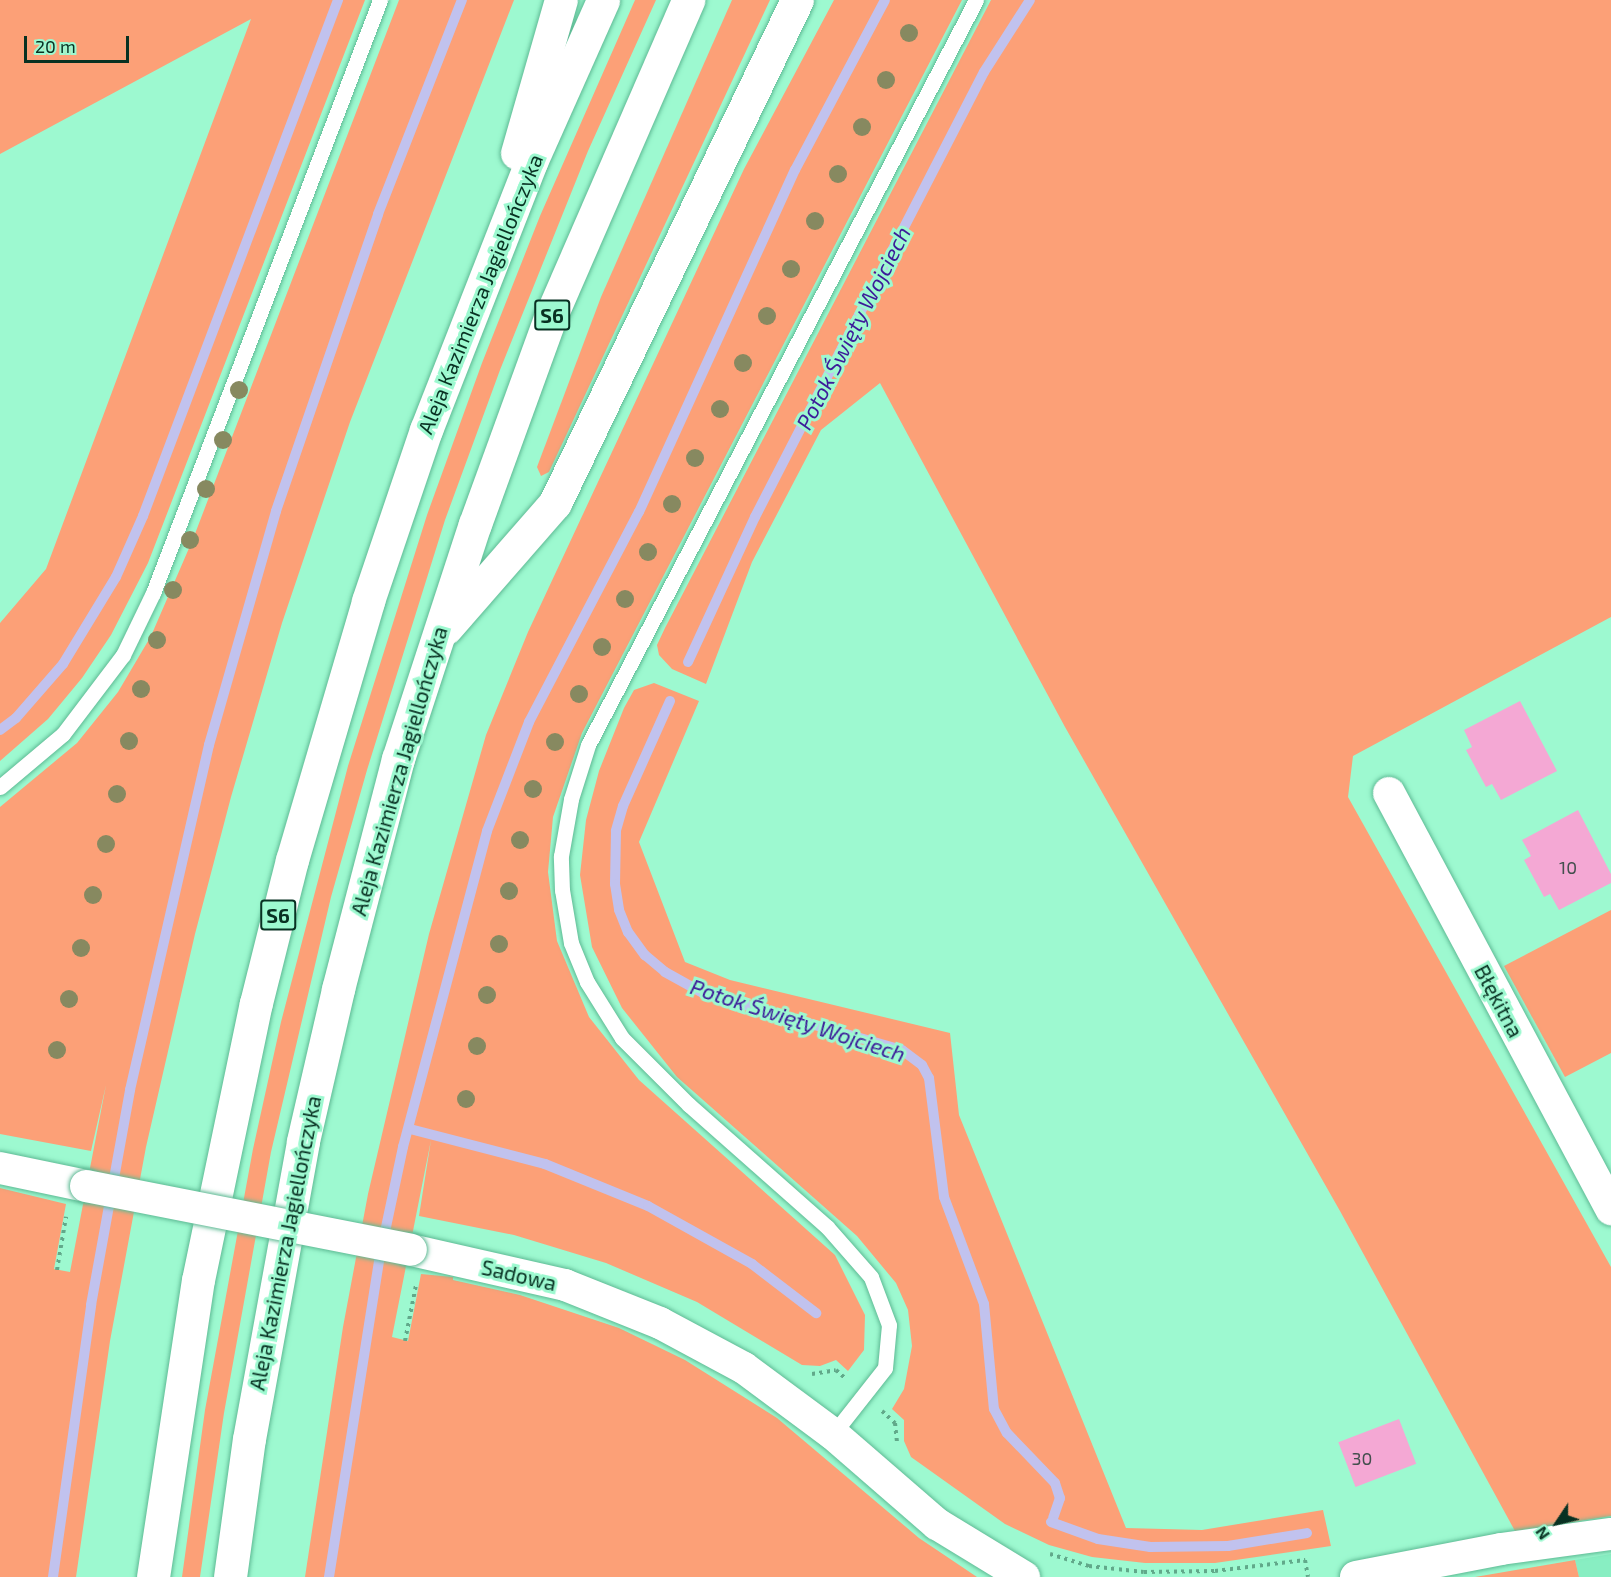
<!DOCTYPE html>
<meta charset="utf-8">
<style>
body{margin:0}
#map{position:relative;width:1611px;height:1577px;overflow:hidden;background:#9df9d0;font-family:"Exo 2",sans-serif}
div>[style]{position:absolute}
[style*='--x']{left:calc(var(--x)*1px);top:calc(var(--y)*1px);width:calc(var(--w)*1px);rotate:calc(var(--a)*1deg)}
.built>*{inset:0;background:#88eec2}
.green>*{inset:0;background:#fca077}
.stream>*{height:10px;margin:-5px;padding:0 5px;transform-origin:5px;border-radius:5px;background:#c1c2ee}
.building>*{inset:0;background:#f4a8d4;transform-origin:0 0}
.path>*{height:4px;margin-top:-2px;transform-origin:0;background:repeating-linear-gradient(90deg,#61a98a 0 3px,transparent 0 7.5px)}
.roads{filter:drop-shadow(0 0 2px #5eba94) drop-shadow(0 0 2px #5eba94)}
.service>*{height:15px;margin:-7.5px;padding:0 7.5px;transform-origin:7.5px;border-radius:7.5px;background:#fff}
.minor>*{height:32px;margin:-16px;padding:0 16px;transform-origin:16px;border-radius:16px;background:#fff}
.motorway>*{height:33px;margin:-16.5px;padding:0 16.5px;transform-origin:16.5px;border-radius:16.5px;background:#fff}
.bridges{filter:drop-shadow(0 0 2px #5eba94) drop-shadow(0 0 2px #5eba94)}
.minor-bridge>*{height:32px;margin:-16px;padding:0 16px;transform-origin:16px;border-radius:16px;background:#fff}
.trees>*{width:18px;height:18px;margin:-9px;border-radius:50%;background:#878960}
span{translate:-50% -50%;white-space:nowrap;text-align:center;line-height:1.15;-webkit-text-stroke:6px #9df9d0;paint-order:stroke}
.number-label{font-size:18px;color:#434f4e}
.number-label span{-webkit-text-stroke-width:0}
.shield-label span{padding:2px 4px;background:#9df9d0;border:2px solid;border-radius:4px;-webkit-text-stroke-width:0}
.shield-label{font-size:20px;color:#083122;font-weight:700}
.street-label{font-size:21px;color:#083122}
.water-label{font-size:22px;color:#3c1b99;font-style:italic}
.north{position:absolute;left:1527px;top:1493px;width:60px;height:60px;-webkit-text-stroke:4px #9df9d0;paint-order:stroke;rotate:235deg;font-size:16px;font-weight:700;line-height:24px;text-align:center;color:#083122}
.north::after{content:'';display:block;margin:auto;width:21px;height:27px;background:#083122;clip-path:polygon(50% 0,100% 100%,50% 72%,0 100%)}
.scale{position:absolute;left:24px;top:36px;width:105px;height:27px;box-sizing:border-box;border:3px solid #083122;border-top:0;padding-left:8px;font-size:18px;line-height:21px;white-space:nowrap;color:#083122;-webkit-text-stroke:4px #9df9d0;paint-order:stroke}
</style>
<div id="map">
<div class="built">
<i style="clip-path:polygon(1611px 1554px,1611px 1577px,1579px 1577px,1575px 1560px)"></i>
</div>
<div class="green">
<i style="clip-path:polygon(0 0,365px 0,148px 563px,111px 635px,82px 678px,48px 719px,0 761px,0 623px,46px 569px,251px 19px,0 154px)"></i>
<i style="clip-path:polygon(399px 0,514px 0,350px 422px,282px 623px,231px 797px,195px 934px,146px 1147px,110px 1341px,76px 1577px,0 1577px,0 1188px,66px 1204px,54px 1269px,70px 1272px,106px 1085px,91px 1151px,0 1134px,0 807px,77px 743px,118px 692px,151px 636px,193px 539px)"></i>
<i style="clip-path:polygon(635px 0,656px 0,588px 151px,500px 370px,445px 520px,367px 770px,331px 897px,271px 1152px,224px 1413px,200px 1577px,182px 1577px,205px 1410px,253px 1149px,281px 1022px,348px 766px,427px 515px,482px 363px,540px 216px)"></i>
<i style="clip-path:polygon(732px 0,770px 0,549px 472px,541px 476px,537px 467px,601px 297px)"></i>
<i style="clip-path:polygon(834px 0,962px 0,582px 733px,553px 817px,548px 872px,557px 941px,589px 1017px,639px 1080px,835px 1255px,865px 1315px,864px 1350px,848px 1371px,836px 1360px,820px 1366px,802px 1365px,697px 1302px,606px 1263px,514px 1235px,419px 1216px,431px 1140px,392px 1337px,408px 1341px,421px 1274px,453px 1277px,453px 1280px,520px 1295px,619px 1328px,685px 1360px,777px 1418px,919px 1538px,977px 1577px,305px 1577px,343px 1327px,368px 1194px,429px 934px,486px 735px,528px 632px,744px 169px)"></i>
<i style="clip-path:polygon(991px 0,1611px 0,1611px 617px,1353px 756px,1348px 797px,1611px 1267px,1611px 1516px,1515px 1531px,1340px 1211px,1065px 727px,880px 383px,821px 430px,752px 562px,706px 684px,672px 669px,659px 655px,657px 645px,665px 628px)"></i>
<i style="clip-path:polygon(654px 683px,699px 701px,639px 842px,685px 962px,730px 980px,950px 1033px,959px 1115px,1126px 1528px,1202px 1530px,1323px 1510px,1331px 1546px,1215px 1563px,1145px 1563px,1092px 1557px,1049px 1545px,1005px 1524px,911px 1457px,904px 1441px,904px 1420px,892px 1409px,904px 1389px,912px 1346px,908px 1310px,896px 1283px,857px 1236px,677px 1077px,622px 1008px,592px 947px,580px 875px,586px 820px,599px 771px,624px 708px,634px 690px)"></i>
<i style="clip-path:polygon(1611px 910px,1611px 1053px,1565px 1077px,1504px 966px)"></i>
<i style="clip-path:polygon(1575px 1560px,1579px 1577px,1475px 1577px)"></i>
</div>
<div class="stream">
<i style="--x:688;--y:662;--w:160;--a:-65.2"></i>
<i style="--x:755;--y:517;--w:500;--a:-62.77"></i>
<i style="--x:984;--y:72;--w:85;--a:-57.4"></i>
<i style="--x:670;--y:701;--w:115;--a:114.1"></i>
<i style="--x:623;--y:806;--w:26;--a:106"></i>
<i style="--x:616;--y:831;--w:53;--a:91.1"></i>
<i style="--x:615;--y:884;--w:26;--a:81"></i>
<i style="--x:619;--y:910;--w:24;--a:68"></i>
<i style="--x:628;--y:932;--w:29;--a:54"></i>
<i style="--x:645;--y:955;--w:26;--a:40"></i>
<i style="--x:665;--y:972;--w:43;--a:28.9"></i>
<i style="--x:703;--y:993;--w:207;--a:16"></i>
<i style="--x:902;--y:1050;--w:25;--a:37"></i>
<i style="--x:922;--y:1065;--w:15;--a:62"></i>
<i style="--x:929;--y:1078;--w:120;--a:82.8"></i>
<i style="--x:944;--y:1197;--w:114;--a:69.5"></i>
<i style="--x:984;--y:1304;--w:105;--a:84.6"></i>
<i style="--x:994;--y:1409;--w:27;--a:62"></i>
<i style="--x:1007;--y:1433;--w:69;--a:46.2"></i>
<i style="--x:1055;--y:1483;--w:16;--a:72"></i>
<i style="--x:1060;--y:1498;--w:21;--a:109"></i>
<i style="--x:0;--y:730;--w:20;--a:-37"></i>
<i style="--x:16;--y:718;--w:72;--a:-49"></i>
<i style="--x:63;--y:664;--w:102;--a:-58.7"></i>
<i style="--x:116;--y:577;--w:67;--a:-66.1"></i>
<i style="--x:143;--y:516;--w:552;--a:-69.3"></i>
<i style="--x:410;--y:1129;--w:139;--a:14.5"></i>
<i style="--x:545;--y:1164;--w:111;--a:22.2"></i>
<i style="--x:648;--y:1206;--w:119;--a:29.1"></i>
<i style="--x:752;--y:1264;--w:81;--a:37.4"></i>
<i style="--x:1051;--y:1522;--w:50;--a:19.9"></i>
<i style="--x:1098;--y:1539;--w:53;--a:8.7"></i>
<i style="--x:1150;--y:1547;--w:78;--a:-0.7"></i>
<i style="--x:1228;--y:1546;--w:80;--a:-9.3"></i>
<i style="--x:53;--y:1577;--w:275;--a:-82"></i>
<i style="--x:91;--y:1305;--w:219;--a:-79.7"></i>
<i style="--x:130;--y:1090;--w:354;--a:-77.1"></i>
<i style="--x:209;--y:745;--w:243;--a:-74"></i>
<i style="--x:276;--y:511;--w:314;--a:-71"></i>
<i style="--x:378;--y:214;--w:230;--a:-68.6"></i>
<i style="--x:329;--y:1577;--w:321;--a:-81"></i>
<i style="--x:379;--y:1260;--w:116;--a:-78"></i>
<i style="--x:403;--y:1147;--w:327;--a:-75.1"></i>
<i style="--x:487;--y:831;--w:117;--a:-68.9"></i>
<i style="--x:529;--y:722;--w:237;--a:-62.4"></i>
<i style="--x:639;--y:512;--w:376;--a:-65.5"></i>
<i style="--x:795;--y:170;--w:192;--a:-62.1"></i>
</div>
<div class="building">
<i style="clip-path:polygon(1520px 701px,1557px 771px,1501px 800px,1492px 784px,1486px 787px,1466px 750px,1472px 747px,1464px 730px)"></i>
<i style="clip-path:polygon(1578px 810px,1611px 874px,1611px 883px,1559px 910px,1550px 894px,1544px 897px,1524px 860px,1531px 856px,1522px 840px)"></i>
<i style="left:1399px;top:1419px;width:48px;height:65px;rotate:69deg"></i>
</div>
<div class="path">
<i style="--x:57;--y:1270;--w:54;--a:-80.4"></i>
<i style="--x:405;--y:1341;--w:57;--a:-78.9"></i>
<i style="--x:812;--y:1374;--w:24;--a:-9"></i>
<i style="--x:836;--y:1370;--w:12;--a:42"></i>
<i style="--x:882;--y:1411;--w:18;--a:43"></i>
<i style="--x:895;--y:1423;--w:20;--a:84"></i>
<i style="--x:1050;--y:1554;--w:41;--a:17.1"></i>
<i style="--x:1089;--y:1566;--w:55;--a:6.2"></i>
<i style="--x:1144;--y:1572;--w:71;--a:-0.8"></i>
<i style="--x:1215;--y:1571;--w:91;--a:-7"></i>
<i style="--x:1305;--y:1560;--w:17;--a:80"></i>
</div>
<div class="roads">
<div class="service">
<i style="--x:0;--y:787;--w:82;--a:-40.1"></i>
<i style="--x:63;--y:734;--w:99;--a:-52.8"></i>
<i style="--x:123;--y:655;--w:69;--a:-64.2"></i>
<i style="--x:153;--y:593;--w:635;--a:-69.05"></i>
<i style="--x:833;--y:1434;--w:84;--a:-51.8"></i>
<i style="--x:885;--y:1368;--w:43;--a:-84.7"></i>
<i style="--x:889;--y:1325;--w:51;--a:-110.6"></i>
<i style="--x:871;--y:1277;--w:67;--a:-131.3"></i>
<i style="--x:827;--y:1227;--w:184;--a:-138.5"></i>
<i style="--x:689;--y:1105;--w:95;--a:-135"></i>
<i style="--x:622;--y:1038;--w:66;--a:-122"></i>
<i style="--x:587;--y:982;--w:42;--a:-112.3"></i>
<i style="--x:571;--y:943;--w:54;--a:-99.6"></i>
<i style="--x:562;--y:890;--w:34;--a:-92"></i>
<i style="--x:561;--y:856;--w:58;--a:-80"></i>
<i style="--x:571;--y:799;--w:57;--a:-72.5"></i>
<i style="--x:588;--y:745;--w:840;--a:-62.49"></i>
</div>
<div class="minor">
<i style="--x:1389;--y:793;--w:472;--a:61.9"></i>
<i style="--x:0;--y:1168;--w:88;--a:11.8"></i>
<i style="--x:411;--y:1250;--w:158;--a:12.8"></i>
<i style="--x:565;--y:1285;--w:102;--a:21.8"></i>
<i style="--x:660;--y:1323;--w:95;--a:28.2"></i>
<i style="--x:744;--y:1368;--w:111;--a:36.6"></i>
<i style="--x:833;--y:1434;--w:138;--a:40.9"></i>
<i style="--x:937;--y:1524;--w:102;--a:31.3"></i>
<i style="--x:1356;--y:1577;--w:148;--a:-10.9"></i>
<i style="--x:1501;--y:1549;--w:111;--a:-7.8"></i>
</div>
<div class="motorway">
<i style="--x:517;--y:153;--w:159;--a:-74"></i>
<i style="--x:446;--y:628;--w:166;--a:-48.9"></i>
<i style="--x:555;--y:503;--w:558;--a:-64.31"></i>
<i style="--x:153;--y:1577;--w:300;--a:-81.4"></i>
<i style="--x:198;--y:1280;--w:283;--a:-78.2"></i>
<i style="--x:256;--y:1003;--w:147;--a:-75.9"></i>
<i style="--x:292;--y:860;--w:270;--a:-73.6"></i>
<i style="--x:368;--y:601;--w:181;--a:-71.3"></i>
<i style="--x:426;--y:430;--w:288;--a:-68.6"></i>
<i style="--x:531;--y:162;--w:177;--a:-66"></i>
<i style="--x:230;--y:1577;--w:139;--a:-82.2"></i>
<i style="--x:249;--y:1439;--w:303;--a:-79.7"></i>
<i style="--x:303;--y:1141;--w:156;--a:-77"></i>
<i style="--x:338;--y:989;--w:238;--a:-75.4"></i>
<i style="--x:398;--y:759;--w:247;--a:-71.9"></i>
<i style="--x:475;--y:524;--w:219;--a:-70"></i>
<i style="--x:550;--y:318;--w:347;--a:-66.5"></i>
</div>
</div>
<div class="bridges">
<div class="minor-bridge">
<i style="--x:86;--y:1186;--w:331;--a:11.1"></i>
</div>
</div>
<div class="trees">
<i style="left:909px;top:33px"></i>
<i style="left:886px;top:80px"></i>
<i style="left:862px;top:127px"></i>
<i style="left:838px;top:174px"></i>
<i style="left:815px;top:221px"></i>
<i style="left:791px;top:269px"></i>
<i style="left:767px;top:316px"></i>
<i style="left:743px;top:363px"></i>
<i style="left:239px;top:390px"></i>
<i style="left:720px;top:409px"></i>
<i style="left:223px;top:440px"></i>
<i style="left:695px;top:458px"></i>
<i style="left:206px;top:489px"></i>
<i style="left:672px;top:504px"></i>
<i style="left:190px;top:540px"></i>
<i style="left:648px;top:552px"></i>
<i style="left:173px;top:590px"></i>
<i style="left:625px;top:599px"></i>
<i style="left:157px;top:640px"></i>
<i style="left:602px;top:647px"></i>
<i style="left:141px;top:689px"></i>
<i style="left:579px;top:694px"></i>
<i style="left:129px;top:741px"></i>
<i style="left:555px;top:742px"></i>
<i style="left:533px;top:789px"></i>
<i style="left:117px;top:794px"></i>
<i style="left:520px;top:840px"></i>
<i style="left:106px;top:844px"></i>
<i style="left:509px;top:891px"></i>
<i style="left:93px;top:895px"></i>
<i style="left:499px;top:944px"></i>
<i style="left:81px;top:948px"></i>
<i style="left:487px;top:995px"></i>
<i style="left:69px;top:999px"></i>
<i style="left:477px;top:1046px"></i>
<i style="left:57px;top:1050px"></i>
<i style="left:466px;top:1099px"></i>
</div>
<div class="number-label">
<span style="left:1568px;top:867px">10</span>
<span style="left:1362px;top:1458px">30</span>
</div>
<div class="shield-label">
<span style="left:552px;top:315px">S6</span>
<span style="left:278px;top:915px">S6</span>
</div>
<div class="street-label">
<span style="left:480px;top:294px;rotate:-68deg">Aleja Kazimierza Jagiellończyka</span>
<span style="left:399px;top:771px;rotate:-74deg">Aleja Kazimierza Jagiellończyka</span>
<span style="left:1499px;top:1001px;rotate:62deg">Błękitna</span>
<span style="left:285px;top:1243px;rotate:-79deg">Aleja Kazimierza Jagiellończyka</span>
<span style="left:519px;top:1275px;rotate:13deg">Sadowa</span>
</div>
<div class="water-label">
<span style="left:853px;top:328px;rotate:-63deg">Potok Święty Wojciech</span>
<span style="left:798px;top:1020px;rotate:18deg">Potok Święty Wojciech</span>
</div>
<div class="north">N</div>
<div class="scale">20 m</div>
</div>
